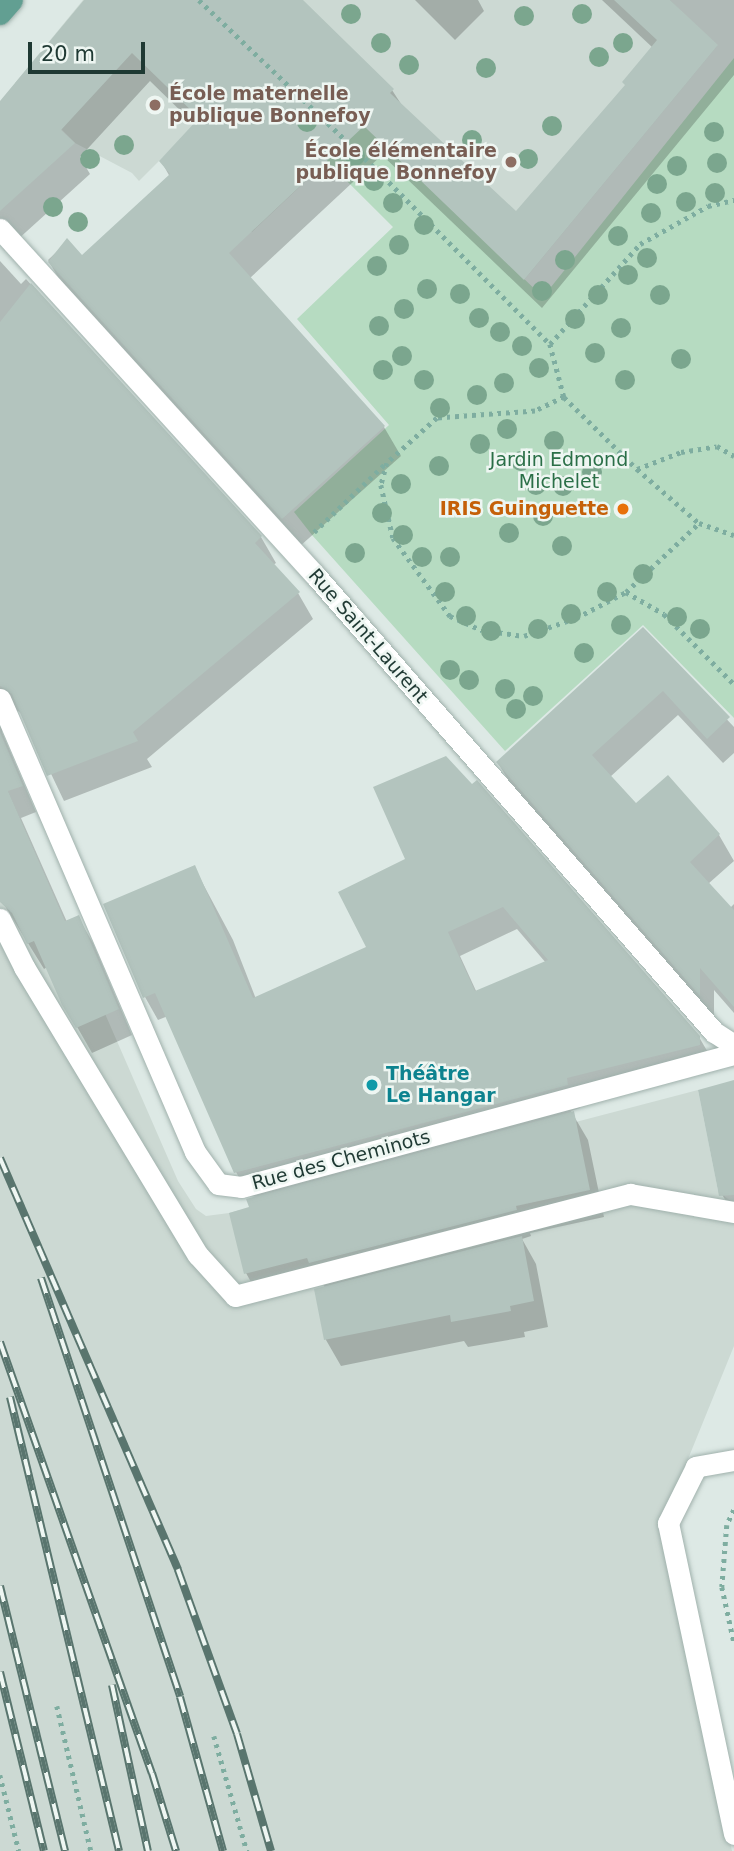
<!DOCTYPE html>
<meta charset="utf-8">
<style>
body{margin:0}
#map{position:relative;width:734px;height:1851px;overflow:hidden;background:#dde9e5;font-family:"DejaVu Sans",sans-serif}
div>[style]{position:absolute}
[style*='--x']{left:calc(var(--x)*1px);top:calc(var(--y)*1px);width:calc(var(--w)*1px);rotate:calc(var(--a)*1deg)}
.built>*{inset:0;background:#ccd9d3}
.green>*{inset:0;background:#b6dbc1}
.shadow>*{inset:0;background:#0003}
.building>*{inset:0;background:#b3c4be}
.path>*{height:4.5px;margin-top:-2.25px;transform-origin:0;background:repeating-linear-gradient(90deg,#7eada0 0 3.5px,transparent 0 8.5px)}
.roads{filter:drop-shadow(0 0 2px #a0b1ac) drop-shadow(0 0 2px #a0b1ac)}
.service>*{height:21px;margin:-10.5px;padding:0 10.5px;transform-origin:10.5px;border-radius:10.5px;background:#fff}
.minor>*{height:21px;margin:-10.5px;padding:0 10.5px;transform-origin:10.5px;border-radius:10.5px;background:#fff}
.primary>*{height:21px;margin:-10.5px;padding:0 10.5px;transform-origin:10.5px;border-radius:10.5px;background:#629f92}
.rail>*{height:8px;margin-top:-4px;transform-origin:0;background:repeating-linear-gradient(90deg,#eef6f2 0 16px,#59756e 0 32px);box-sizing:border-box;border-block:2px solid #59756e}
.trees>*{width:20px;height:20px;margin:-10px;border-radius:50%;background:#7ba68e}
.dots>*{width:19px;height:19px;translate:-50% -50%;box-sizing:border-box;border:4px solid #eef6f2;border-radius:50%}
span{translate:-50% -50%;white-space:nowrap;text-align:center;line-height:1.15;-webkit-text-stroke:5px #eef6f2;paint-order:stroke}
.education-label{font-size:19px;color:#785e54;font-weight:700}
.left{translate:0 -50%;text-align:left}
.right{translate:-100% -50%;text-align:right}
.park-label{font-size:19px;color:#2a6f47}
.food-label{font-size:19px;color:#c56008;font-weight:700}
.street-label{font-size:19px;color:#1f3933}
.culture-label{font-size:19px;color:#0d838f;font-weight:700}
.scale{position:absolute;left:28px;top:42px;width:117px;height:32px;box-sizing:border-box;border:4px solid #1f3933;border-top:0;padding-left:9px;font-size:21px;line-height:24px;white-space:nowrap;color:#1f3933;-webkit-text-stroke:5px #eef6f2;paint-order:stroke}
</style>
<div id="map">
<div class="built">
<i style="clip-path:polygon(83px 0,166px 0,326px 162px,252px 232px,170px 150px,139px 181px,132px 173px,75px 143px,15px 83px)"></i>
<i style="clip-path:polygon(232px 0,670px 0,717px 46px,524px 280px)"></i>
<i style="clip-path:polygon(0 773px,178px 1181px,196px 1209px,206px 1216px,229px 1213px,698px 1090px,718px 1191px,734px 1204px,734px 1346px,662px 1523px,732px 1851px,0 1851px)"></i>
</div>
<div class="green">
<i style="clip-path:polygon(165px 0,232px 0,543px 297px,734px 58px,734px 718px,643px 625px,505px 751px,312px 535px,294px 512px,389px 425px,297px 319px,393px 227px)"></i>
</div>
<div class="shadow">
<i style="clip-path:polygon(86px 0,300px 0,392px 90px,403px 107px,516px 214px,626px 86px,653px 48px,602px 0,734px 0,734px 75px,542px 308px,382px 155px,250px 278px,384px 427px,401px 456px,299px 547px,65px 289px,48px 260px,68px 241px,82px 257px,170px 177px,161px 161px,195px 125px,150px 81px,80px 157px,90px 174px,5px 251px,0 243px,0 104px)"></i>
<i style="clip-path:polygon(415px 0,478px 0,484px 11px,455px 40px)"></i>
<i style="clip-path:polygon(0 261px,21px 284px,26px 279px,261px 537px,276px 563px,273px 565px,298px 593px,313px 619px,147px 759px,152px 767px,64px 801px,23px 715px,18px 711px,4px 717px,2px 732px,36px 812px,21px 818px,67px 922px,78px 917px,93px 943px,132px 1035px,92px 1053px,64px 1004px,47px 967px,44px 969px,0 898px)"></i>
<i style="clip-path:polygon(643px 630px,734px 727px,734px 753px,723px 763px,678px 715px,610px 777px,636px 805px,719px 835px,734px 861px,708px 884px,730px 908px,734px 904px,734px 1013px,714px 990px,714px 1019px,513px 788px,498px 763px)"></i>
<i style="clip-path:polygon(evenodd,375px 788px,699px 1037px,713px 1061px,579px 1101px,580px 1108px,571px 1111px,588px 1140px,604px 1217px,530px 1233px,531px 1236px,522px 1239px,536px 1264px,548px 1327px,524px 1332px,525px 1337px,468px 1347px,464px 1341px,341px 1366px,326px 1340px,316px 1291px,325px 1288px,323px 1284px,261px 1300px,246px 1273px,252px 1208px,260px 1197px,249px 1196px,236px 1172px,168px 1016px,158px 1020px,145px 997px,105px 905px,194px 867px,233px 940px,256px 999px,368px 948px,408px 860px,375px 788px,517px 929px,546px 963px,477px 993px,460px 956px,517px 929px)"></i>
<i style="clip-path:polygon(734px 1082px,734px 1215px,720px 1191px)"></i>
</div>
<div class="building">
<i style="clip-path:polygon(84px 0,303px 0,394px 89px,390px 93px,516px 211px,625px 85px,622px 82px,657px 40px,614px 0,670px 0,718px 45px,524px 280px,364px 126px,229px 253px,385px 426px,282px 519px,48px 262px,67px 238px,82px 255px,170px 174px,159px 161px,199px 118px,132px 53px,61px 130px,75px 143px,0 211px,0 101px)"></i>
<i style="clip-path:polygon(31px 283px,262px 536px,255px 543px,300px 592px,133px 732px,138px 741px,47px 776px,12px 694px,0 686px,0 322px)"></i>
<i style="clip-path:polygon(643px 627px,730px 717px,707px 739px,663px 691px,592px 755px,636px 803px,668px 775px,720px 834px,690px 862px,734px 910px,734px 1007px,700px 968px,700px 996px,496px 762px)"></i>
<i style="clip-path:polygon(0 732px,23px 786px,8px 791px,65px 921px,79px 915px,119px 1009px,76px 1028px,62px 1005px,34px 941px,27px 944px,12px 913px,0 902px)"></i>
<i style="clip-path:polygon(evenodd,446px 756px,472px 784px,477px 780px,700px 1036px,700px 1045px,567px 1078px,568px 1085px,234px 1173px,155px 993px,143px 998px,103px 904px,195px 865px,253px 998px,366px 947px,338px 892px,405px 859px,373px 787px,446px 756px,503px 907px,548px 960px,475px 991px,448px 932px,503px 907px)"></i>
<i style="clip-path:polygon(734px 1080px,734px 1195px,719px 1196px,698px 1090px)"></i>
<i style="clip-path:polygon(574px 1111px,590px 1190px,516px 1206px,517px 1210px,309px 1263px,307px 1258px,244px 1274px,229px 1213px,249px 1207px,246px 1199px)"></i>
<i style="clip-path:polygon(522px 1236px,534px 1301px,510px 1306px,511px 1311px,451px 1322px,450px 1315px,324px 1340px,314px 1289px)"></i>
</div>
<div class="path">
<i style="--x:199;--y:0;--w:255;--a:43.7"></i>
<i style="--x:383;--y:176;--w:237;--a:45.2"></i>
<i style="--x:550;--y:344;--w:55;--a:75.2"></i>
<i style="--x:564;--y:397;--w:103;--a:44.6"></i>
<i style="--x:637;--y:469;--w:82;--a:41.1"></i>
<i style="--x:699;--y:523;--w:37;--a:19"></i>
<i style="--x:550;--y:344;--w:135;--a:-48"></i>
<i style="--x:640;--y:244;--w:78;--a:-29.2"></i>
<i style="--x:708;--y:206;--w:27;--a:-13"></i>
<i style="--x:564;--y:397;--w:32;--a:154"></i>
<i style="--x:535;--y:411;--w:98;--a:175.9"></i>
<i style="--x:437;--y:418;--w:67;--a:138"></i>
<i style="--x:387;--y:463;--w:23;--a:105"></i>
<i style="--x:381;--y:485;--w:54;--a:77.2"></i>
<i style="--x:393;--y:538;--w:97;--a:53.8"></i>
<i style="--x:450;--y:616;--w:35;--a:24"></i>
<i style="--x:482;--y:630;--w:42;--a:8.1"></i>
<i style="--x:524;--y:636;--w:55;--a:-19.1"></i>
<i style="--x:576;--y:618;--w:56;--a:-27.5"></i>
<i style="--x:626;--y:592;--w:44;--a:30.1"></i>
<i style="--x:664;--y:614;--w:99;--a:45"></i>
<i style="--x:637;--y:469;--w:47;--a:-21.1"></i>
<i style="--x:681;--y:452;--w:36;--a:-9"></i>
<i style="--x:717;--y:446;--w:20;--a:30"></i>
<i style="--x:314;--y:532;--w:100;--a:-43.8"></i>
<i style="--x:626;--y:592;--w:100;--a:-43.4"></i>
<i style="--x:734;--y:1510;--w:17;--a:115"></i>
<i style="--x:727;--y:1525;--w:62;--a:94.6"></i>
<i style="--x:722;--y:1587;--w:56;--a:77.7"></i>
<i style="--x:57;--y:1706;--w:149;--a:76.8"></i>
<i style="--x:214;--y:1736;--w:120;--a:74"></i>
<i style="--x:0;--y:1775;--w:78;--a:76"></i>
</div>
<div class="roads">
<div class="service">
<i style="--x:0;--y:919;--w:54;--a:63.4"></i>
<i style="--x:24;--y:967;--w:336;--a:58.9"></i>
<i style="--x:198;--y:1255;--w:55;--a:47.9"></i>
<i style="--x:235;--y:1296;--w:408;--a:-14.5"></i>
<i style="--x:630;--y:1194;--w:106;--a:9.8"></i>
<i style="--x:734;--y:1460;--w:39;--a:170"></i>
<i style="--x:696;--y:1467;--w:63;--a:116.6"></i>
<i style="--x:668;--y:1523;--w:318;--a:78"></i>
</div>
<div class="minor">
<i style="--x:0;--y:229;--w:468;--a:47.7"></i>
<i style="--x:315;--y:575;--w:607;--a:48.88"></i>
<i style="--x:714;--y:1032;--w:24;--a:33"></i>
<i style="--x:0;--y:699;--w:493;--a:66.7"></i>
<i style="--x:195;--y:1152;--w:39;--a:54"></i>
<i style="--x:218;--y:1184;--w:23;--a:7"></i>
<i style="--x:241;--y:1187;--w:511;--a:-15.1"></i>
</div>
<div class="primary">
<i style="--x:0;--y:14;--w:18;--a:-49"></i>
</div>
</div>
<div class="rail">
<i style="--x:0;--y:1158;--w:449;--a:66.6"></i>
<i style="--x:178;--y:1570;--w:174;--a:70.2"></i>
<i style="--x:237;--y:1734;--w:122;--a:73.8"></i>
<i style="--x:41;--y:1278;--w:441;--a:71.6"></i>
<i style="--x:180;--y:1697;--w:160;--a:74.4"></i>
<i style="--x:0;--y:1342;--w:457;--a:70.6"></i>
<i style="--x:152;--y:1773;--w:82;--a:72.9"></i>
<i style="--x:10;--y:1397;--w:467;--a:76.5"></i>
<i style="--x:0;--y:1586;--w:273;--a:76.2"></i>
<i style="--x:0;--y:1672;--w:184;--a:76.2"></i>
<i style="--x:112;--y:1685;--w:170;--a:77.8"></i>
</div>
<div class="trees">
<i style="left:351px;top:14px"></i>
<i style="left:582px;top:14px"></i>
<i style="left:524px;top:16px"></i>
<i style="left:381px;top:43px"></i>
<i style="left:623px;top:43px"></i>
<i style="left:599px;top:57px"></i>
<i style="left:409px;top:65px"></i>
<i style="left:486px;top:68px"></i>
<i style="left:307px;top:122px"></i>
<i style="left:552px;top:126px"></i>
<i style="left:714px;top:132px"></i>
<i style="left:472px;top:140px"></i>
<i style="left:124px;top:145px"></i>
<i style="left:355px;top:156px"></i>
<i style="left:90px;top:159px"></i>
<i style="left:528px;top:159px"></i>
<i style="left:717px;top:163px"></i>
<i style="left:677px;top:166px"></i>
<i style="left:374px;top:181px"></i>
<i style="left:657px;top:184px"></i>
<i style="left:715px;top:193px"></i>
<i style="left:686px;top:202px"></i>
<i style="left:393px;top:203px"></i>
<i style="left:53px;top:207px"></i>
<i style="left:651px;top:213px"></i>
<i style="left:78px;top:222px"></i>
<i style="left:424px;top:225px"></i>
<i style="left:618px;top:236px"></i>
<i style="left:399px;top:245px"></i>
<i style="left:647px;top:258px"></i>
<i style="left:565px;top:260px"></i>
<i style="left:377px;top:266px"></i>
<i style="left:628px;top:275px"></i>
<i style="left:427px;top:289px"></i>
<i style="left:542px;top:291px"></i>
<i style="left:460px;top:294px"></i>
<i style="left:598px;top:295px"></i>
<i style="left:660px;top:295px"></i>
<i style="left:404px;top:309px"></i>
<i style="left:479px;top:318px"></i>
<i style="left:575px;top:319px"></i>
<i style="left:379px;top:326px"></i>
<i style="left:621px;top:328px"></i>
<i style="left:500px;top:332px"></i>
<i style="left:522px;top:346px"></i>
<i style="left:595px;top:353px"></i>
<i style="left:402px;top:356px"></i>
<i style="left:681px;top:359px"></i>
<i style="left:539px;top:368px"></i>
<i style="left:383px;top:370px"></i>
<i style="left:424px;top:380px"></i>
<i style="left:625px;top:380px"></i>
<i style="left:504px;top:383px"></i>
<i style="left:477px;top:395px"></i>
<i style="left:440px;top:408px"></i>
<i style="left:507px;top:429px"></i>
<i style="left:554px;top:441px"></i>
<i style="left:480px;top:444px"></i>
<i style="left:521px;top:461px"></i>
<i style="left:439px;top:466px"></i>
<i style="left:592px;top:472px"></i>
<i style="left:401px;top:484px"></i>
<i style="left:536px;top:485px"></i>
<i style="left:563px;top:486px"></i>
<i style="left:382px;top:513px"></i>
<i style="left:543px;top:516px"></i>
<i style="left:509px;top:533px"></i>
<i style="left:403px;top:535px"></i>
<i style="left:562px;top:546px"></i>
<i style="left:355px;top:553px"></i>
<i style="left:422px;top:557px"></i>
<i style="left:450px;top:557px"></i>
<i style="left:643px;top:574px"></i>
<i style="left:445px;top:592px"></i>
<i style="left:607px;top:592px"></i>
<i style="left:571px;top:614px"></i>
<i style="left:466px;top:616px"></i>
<i style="left:677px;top:617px"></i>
<i style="left:621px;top:625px"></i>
<i style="left:538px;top:629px"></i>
<i style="left:700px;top:629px"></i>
<i style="left:491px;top:631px"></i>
<i style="left:584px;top:653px"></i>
<i style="left:450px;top:670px"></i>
<i style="left:469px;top:680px"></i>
<i style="left:505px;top:689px"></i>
<i style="left:533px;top:696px"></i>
<i style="left:516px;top:709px"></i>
</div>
<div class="dots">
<i style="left:155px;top:105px;background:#8d6e63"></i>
<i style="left:511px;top:162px;background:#8d6e63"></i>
<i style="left:623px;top:509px;background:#e8710a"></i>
<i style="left:372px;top:1085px;background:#0f9aa8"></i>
</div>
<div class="education-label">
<span class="left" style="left:169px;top:105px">École maternelle<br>publique Bonnefoy</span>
<span class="right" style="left:497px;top:162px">École élémentaire<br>publique Bonnefoy</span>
</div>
<div class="park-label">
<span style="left:559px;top:471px">Jardin Edmond<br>Michelet</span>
</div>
<div class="food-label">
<span class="right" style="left:609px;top:509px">IRIS Guinguette</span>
</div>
<div class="street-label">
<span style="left:368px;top:636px;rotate:49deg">Rue Saint-Laurent</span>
<span style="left:341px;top:1160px;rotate:-15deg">Rue des Cheminots</span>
</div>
<div class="culture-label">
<span class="left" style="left:386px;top:1085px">Théâtre<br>Le Hangar</span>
</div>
<div class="scale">20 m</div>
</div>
